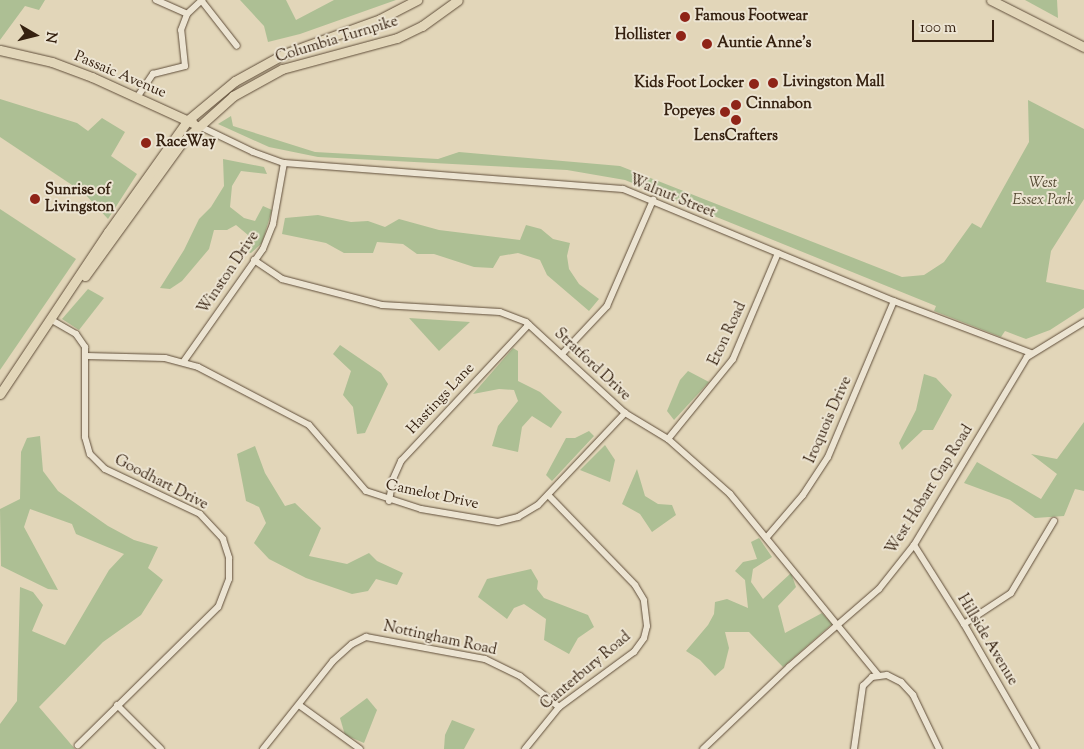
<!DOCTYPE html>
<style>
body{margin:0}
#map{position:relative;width:1084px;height:749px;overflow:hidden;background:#e2d6b9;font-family:"Sorts Mill Goudy",serif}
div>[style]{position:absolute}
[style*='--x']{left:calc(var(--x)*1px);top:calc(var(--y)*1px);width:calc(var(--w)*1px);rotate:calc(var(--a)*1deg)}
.green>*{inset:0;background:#adbf94}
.roads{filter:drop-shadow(0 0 1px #604e3a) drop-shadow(0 0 1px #604e3a)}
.minor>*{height:6px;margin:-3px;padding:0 3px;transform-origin:3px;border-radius:3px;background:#ece4d2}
.major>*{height:9px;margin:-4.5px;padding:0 4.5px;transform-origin:4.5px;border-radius:4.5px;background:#e2d6b9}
.dots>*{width:14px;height:14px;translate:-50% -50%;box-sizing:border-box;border:2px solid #ece4d2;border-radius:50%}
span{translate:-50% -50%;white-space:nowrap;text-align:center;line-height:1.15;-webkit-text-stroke:4px #ece4d2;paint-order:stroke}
.poi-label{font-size:15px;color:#352110;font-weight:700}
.left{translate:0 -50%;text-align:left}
.right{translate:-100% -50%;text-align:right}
.street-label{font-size:15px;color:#352110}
.park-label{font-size:15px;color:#534831;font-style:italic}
.north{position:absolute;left:10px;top:10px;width:50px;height:50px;-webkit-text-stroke:4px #ece4d2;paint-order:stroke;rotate:98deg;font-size:14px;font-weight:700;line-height:20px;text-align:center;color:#352110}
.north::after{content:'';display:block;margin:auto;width:18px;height:22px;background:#352110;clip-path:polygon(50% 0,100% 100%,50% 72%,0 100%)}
.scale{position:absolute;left:912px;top:20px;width:82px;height:22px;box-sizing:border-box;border:2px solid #352110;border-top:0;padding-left:6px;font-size:15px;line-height:18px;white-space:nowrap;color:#352110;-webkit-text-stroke:4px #ece4d2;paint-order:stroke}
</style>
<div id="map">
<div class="green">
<i style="clip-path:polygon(0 0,45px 0,39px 10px,25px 6px,0 40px)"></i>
<i style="clip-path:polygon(240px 0,286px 0,296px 20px,334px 0,396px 0,300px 34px,268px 42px,264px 26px)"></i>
<i style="clip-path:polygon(1025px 0,1057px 0,1058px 18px)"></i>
<i style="clip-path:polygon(0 99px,77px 123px,88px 131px,102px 118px,125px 132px,111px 156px,137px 174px,108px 219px,84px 193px,0 137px)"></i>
<i style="clip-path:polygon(1028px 100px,1084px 129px,1084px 199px,1051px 251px,1046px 282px,1084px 290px,1084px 308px,1050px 330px,1026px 339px,1005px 331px,1001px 337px,934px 311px,936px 306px,625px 180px,567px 170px,318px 157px,269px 147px,218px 124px,231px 116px,233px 126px,315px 152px,438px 159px,459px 152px,620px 166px,902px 277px,924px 275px,944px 262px,972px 223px,981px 228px,1029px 142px)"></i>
<i style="clip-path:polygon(223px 159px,264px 167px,267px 174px,241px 171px,232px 186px,230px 207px,244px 218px,255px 221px,263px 206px,272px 210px,262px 243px,251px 253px,240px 251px,248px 235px,236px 225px,227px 230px,214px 230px,209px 249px,182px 281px,170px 289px,160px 288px,184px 250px,199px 219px,211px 207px,224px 186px)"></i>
<i style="clip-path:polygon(0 209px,76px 259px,0 370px)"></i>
<i style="clip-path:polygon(318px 215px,351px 222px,368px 221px,385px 227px,399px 219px,439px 230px,520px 240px,526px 225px,541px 229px,553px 239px,570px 243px,567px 256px,569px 269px,579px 284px,599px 299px,589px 311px,547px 275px,540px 260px,518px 253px,500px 256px,493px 268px,474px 267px,434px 254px,417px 254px,403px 244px,377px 242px,373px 253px,344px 253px,326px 243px,282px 234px,285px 218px)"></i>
<i style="clip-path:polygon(88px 289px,104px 298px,79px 330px,62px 319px)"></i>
<i style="clip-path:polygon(409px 318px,470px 322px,439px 351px)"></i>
<i style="clip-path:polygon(340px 345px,381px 373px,388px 384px,365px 433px,357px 434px,353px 407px,343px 395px,351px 371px,333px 354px)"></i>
<i style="clip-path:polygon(513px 348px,518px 351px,518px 381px,540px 392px,562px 412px,551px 428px,532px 416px,522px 427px,518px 452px,492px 446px,498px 426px,518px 401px,514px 390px,499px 389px,473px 394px)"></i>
<i style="clip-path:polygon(688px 371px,709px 382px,674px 420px,667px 411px,680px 380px)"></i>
<i style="clip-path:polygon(924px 374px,936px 378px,952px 395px,933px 430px,923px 430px,902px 450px,899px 443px,916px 410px)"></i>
<i style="clip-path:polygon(1084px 422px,1084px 491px,1075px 489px,1064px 516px,1035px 518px,1010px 500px,964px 483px,977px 462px,1041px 499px,1057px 474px,1031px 454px,1057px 459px)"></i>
<i style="clip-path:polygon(589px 431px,594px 436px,552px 481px,546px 475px,566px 438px,575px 438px)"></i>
<i style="clip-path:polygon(40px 436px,43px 471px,58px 491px,108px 526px,134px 540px,158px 547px,148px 568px,163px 580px,141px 615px,103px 642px,39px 707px,75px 749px,0 749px,0 724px,17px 701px,20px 587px,33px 592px,43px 605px,32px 631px,65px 645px,109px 570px,124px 554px,76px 534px,72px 524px,30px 509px,24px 527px,58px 590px,48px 589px,1px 566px,0 509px,20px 499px,21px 452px,27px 438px)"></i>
<i style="clip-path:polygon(605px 445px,615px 460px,610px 482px,580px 470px)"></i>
<i style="clip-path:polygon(255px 446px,265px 473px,285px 506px,295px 503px,321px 528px,309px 556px,347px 564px,369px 553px,377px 561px,403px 573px,397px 585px,376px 579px,368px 591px,352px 594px,306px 578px,269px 559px,254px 543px,266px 523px,259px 507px,246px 501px,237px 454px)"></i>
<i style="clip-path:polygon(637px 469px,645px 496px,658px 504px,672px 505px,676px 515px,652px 532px,640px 514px,622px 504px)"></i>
<i style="clip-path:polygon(759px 538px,772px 557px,753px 569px,751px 582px,763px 599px,791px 573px,796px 587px,778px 606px,785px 633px,822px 613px,832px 624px,783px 667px,749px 632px,725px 632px,729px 648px,724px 668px,715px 676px,700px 660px,686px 651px,708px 625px,714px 614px,715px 602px,727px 599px,748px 608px,745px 580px,735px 571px,743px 562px,757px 559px,751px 542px)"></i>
<i style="clip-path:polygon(531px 569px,538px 581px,537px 589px,544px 598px,588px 615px,594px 627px,578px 638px,569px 654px,544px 640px,546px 619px,524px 604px,514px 608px,507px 619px,478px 597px,487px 579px)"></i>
<i style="clip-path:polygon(367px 698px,377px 710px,364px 743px,345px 735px,340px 718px)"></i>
<i style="clip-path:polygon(452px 720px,475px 729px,464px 749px,444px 749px,445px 735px)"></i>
</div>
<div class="roads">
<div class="minor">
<i style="--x:156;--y:0;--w:34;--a:24"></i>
<i style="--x:201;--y:0;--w:58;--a:52"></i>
<i style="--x:138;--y:96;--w:27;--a:-56"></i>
<i style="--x:153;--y:74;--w:33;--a:-14"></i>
<i style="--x:185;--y:66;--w:36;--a:-96"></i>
<i style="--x:181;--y:30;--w:17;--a:-69"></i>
<i style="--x:187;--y:14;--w:21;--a:-43"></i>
<i style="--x:197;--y:125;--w:62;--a:25.7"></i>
<i style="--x:253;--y:152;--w:33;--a:20"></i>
<i style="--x:284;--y:163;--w:340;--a:4.4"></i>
<i style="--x:623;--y:189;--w:293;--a:22.5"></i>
<i style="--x:894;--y:301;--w:147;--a:20.8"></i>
<i style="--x:254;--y:260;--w:34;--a:34"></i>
<i style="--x:282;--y:279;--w:103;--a:14.6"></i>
<i style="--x:382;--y:305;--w:118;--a:3.4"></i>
<i style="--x:500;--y:312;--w:28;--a:21"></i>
<i style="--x:526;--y:322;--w:134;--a:42.6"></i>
<i style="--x:625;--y:413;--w:50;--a:31.2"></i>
<i style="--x:668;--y:439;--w:83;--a:41.6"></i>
<i style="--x:730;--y:494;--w:234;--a:50.7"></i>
<i style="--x:50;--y:319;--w:30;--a:30"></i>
<i style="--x:76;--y:334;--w:16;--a:55"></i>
<i style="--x:85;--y:347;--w:90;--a:90"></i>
<i style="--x:85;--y:437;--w:18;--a:74"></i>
<i style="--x:90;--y:454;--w:21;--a:45"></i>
<i style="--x:105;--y:469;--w:105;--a:25.3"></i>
<i style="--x:200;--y:514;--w:34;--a:47"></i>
<i style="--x:223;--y:539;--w:20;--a:72"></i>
<i style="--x:229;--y:558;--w:21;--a:90"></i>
<i style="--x:229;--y:579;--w:30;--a:111"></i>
<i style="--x:218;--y:607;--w:197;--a:135.4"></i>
<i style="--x:562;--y:354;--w:66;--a:-46.8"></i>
<i style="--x:607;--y:306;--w:116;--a:-66.5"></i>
<i style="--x:86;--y:356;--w:79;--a:1.5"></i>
<i style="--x:165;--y:358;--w:34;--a:15"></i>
<i style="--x:198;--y:367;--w:125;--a:27.6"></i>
<i style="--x:309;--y:425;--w:87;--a:49.2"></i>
<i style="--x:366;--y:491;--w:58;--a:18.1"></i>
<i style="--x:421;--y:509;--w:78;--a:9.6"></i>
<i style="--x:498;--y:522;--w:21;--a:-14"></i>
<i style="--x:518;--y:517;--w:23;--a:-31"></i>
<i style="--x:538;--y:505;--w:127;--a:-46.6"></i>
<i style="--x:184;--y:361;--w:137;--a:-54.8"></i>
<i style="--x:263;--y:249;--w:27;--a:-68"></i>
<i style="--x:273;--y:224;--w:62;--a:-79.8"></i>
<i style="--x:668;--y:439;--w:103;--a:-50.9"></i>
<i style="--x:733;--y:359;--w:115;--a:-67"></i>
<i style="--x:389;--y:501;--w:22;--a:-80"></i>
<i style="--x:393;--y:479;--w:20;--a:-66"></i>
<i style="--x:401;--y:461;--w:187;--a:-46.9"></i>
<i style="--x:767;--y:537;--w:55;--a:-49.4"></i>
<i style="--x:803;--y:495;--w:45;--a:-56.7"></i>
<i style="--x:828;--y:457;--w:169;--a:-67.1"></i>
<i style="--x:914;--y:545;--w:93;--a:57.7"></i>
<i style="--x:964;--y:624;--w:144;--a:60.1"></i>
<i style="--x:964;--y:624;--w:56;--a:-33.4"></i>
<i style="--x:1011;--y:593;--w:84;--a:-59.2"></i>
<i style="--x:117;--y:705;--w:62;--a:45"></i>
<i style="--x:299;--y:705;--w:75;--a:35.8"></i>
<i style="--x:263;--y:749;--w:112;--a:-51.5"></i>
<i style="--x:333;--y:661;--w:25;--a:-42"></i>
<i style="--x:352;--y:644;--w:16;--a:-27"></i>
<i style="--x:366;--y:637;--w:121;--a:10.5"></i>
<i style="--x:485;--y:659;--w:39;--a:26"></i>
<i style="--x:520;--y:676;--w:50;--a:38.5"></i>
<i style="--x:525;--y:749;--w:54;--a:-51"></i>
<i style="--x:559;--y:707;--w:93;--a:-36.3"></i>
<i style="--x:634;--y:652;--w:17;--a:-54"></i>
<i style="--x:644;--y:638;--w:12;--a:-76"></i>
<i style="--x:647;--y:626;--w:26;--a:-97"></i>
<i style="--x:644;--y:600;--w:17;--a:-121"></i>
<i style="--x:635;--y:585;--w:125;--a:-134"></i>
<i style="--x:703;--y:749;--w:119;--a:-43.6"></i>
<i style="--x:789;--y:667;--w:119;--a:-40.9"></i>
<i style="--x:879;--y:589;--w:56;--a:-51.5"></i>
<i style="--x:914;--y:545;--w:219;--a:-59"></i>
<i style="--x:1027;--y:357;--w:67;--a:-31.6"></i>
<i style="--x:854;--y:749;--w:64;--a:-81.9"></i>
<i style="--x:863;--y:686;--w:13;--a:-45"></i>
<i style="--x:872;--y:677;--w:15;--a:-8"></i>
<i style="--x:887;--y:675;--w:16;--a:27"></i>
<i style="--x:901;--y:682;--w:18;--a:47"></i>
<i style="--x:913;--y:695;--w:60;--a:64.3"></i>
</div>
<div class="major">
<i style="--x:991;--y:0;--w:104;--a:26.8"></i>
<i style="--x:0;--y:50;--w:53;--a:13"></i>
<i style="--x:52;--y:62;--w:43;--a:20.6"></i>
<i style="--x:92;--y:77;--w:111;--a:24.5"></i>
<i style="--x:85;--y:276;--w:165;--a:-54.1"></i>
<i style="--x:182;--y:142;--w:69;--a:-42"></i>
<i style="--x:233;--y:96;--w:56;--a:-28.9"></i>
<i style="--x:282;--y:69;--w:119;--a:-15.1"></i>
<i style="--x:397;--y:38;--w:28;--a:-26"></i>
<i style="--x:422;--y:26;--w:44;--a:-35.8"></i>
<i style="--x:0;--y:394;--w:195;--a:-56.3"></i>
<i style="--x:108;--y:232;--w:138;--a:-54.5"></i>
<i style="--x:188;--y:120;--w:61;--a:-39.7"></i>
<i style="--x:235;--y:81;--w:56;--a:-28.9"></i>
<i style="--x:284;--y:54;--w:102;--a:-20"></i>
<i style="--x:380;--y:19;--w:42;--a:-27.2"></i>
</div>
</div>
<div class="dots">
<i style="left:685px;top:17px;background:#8f2418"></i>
<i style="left:681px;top:36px;background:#8f2418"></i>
<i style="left:707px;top:44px;background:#8f2418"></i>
<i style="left:773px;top:83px;background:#8f2418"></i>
<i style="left:754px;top:84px;background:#8f2418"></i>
<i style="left:736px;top:105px;background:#8f2418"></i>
<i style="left:725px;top:112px;background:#8f2418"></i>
<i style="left:736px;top:120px;background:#8f2418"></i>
<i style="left:146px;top:143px;background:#8f2418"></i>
<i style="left:35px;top:199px;background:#8f2418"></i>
</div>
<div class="poi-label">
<span class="left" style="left:695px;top:17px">Famous Footwear</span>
<span class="right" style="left:671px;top:36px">Hollister</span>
<span class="left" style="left:717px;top:44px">Auntie Anne's</span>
<span class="left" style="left:783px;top:83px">Livingston Mall</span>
<span class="right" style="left:744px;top:84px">Kids Foot Locker</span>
<span class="left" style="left:746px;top:105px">Cinnabon</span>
<span class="right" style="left:715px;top:112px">Popeyes</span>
<span style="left:736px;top:137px">LensCrafters</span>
<span class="left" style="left:156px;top:143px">RaceWay</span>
<span class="left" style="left:45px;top:199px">Sunrise of<br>Livingston</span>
</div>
<div class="street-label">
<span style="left:337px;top:40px;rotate:-17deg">Columbia Turnpike</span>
<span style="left:120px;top:75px;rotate:23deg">Passaic Avenue</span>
<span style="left:672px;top:197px;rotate:22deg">Walnut Street</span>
<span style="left:229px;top:273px;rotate:-56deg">Winston Drive</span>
<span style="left:728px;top:334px;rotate:-65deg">Eton Road</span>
<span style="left:592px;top:365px;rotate:43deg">Stratford Drive</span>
<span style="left:441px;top:399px;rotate:-47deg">Hastings Lane</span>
<span style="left:829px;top:420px;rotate:-66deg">Iroquois Drive</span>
<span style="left:161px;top:483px;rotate:27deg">Goodhart Drive</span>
<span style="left:930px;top:490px;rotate:-58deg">West Hobart Gap Road</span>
<span style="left:432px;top:495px;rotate:12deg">Camelot Drive</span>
<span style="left:440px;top:639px;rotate:12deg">Nottingham Road</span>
<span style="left:987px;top:640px;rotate:59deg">Hillside Avenue</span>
<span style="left:586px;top:671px;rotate:-40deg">Canterbury Road</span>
</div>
<div class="park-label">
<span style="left:1043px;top:192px">West<br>Essex Park</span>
</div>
<div class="north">N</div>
<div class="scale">100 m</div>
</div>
